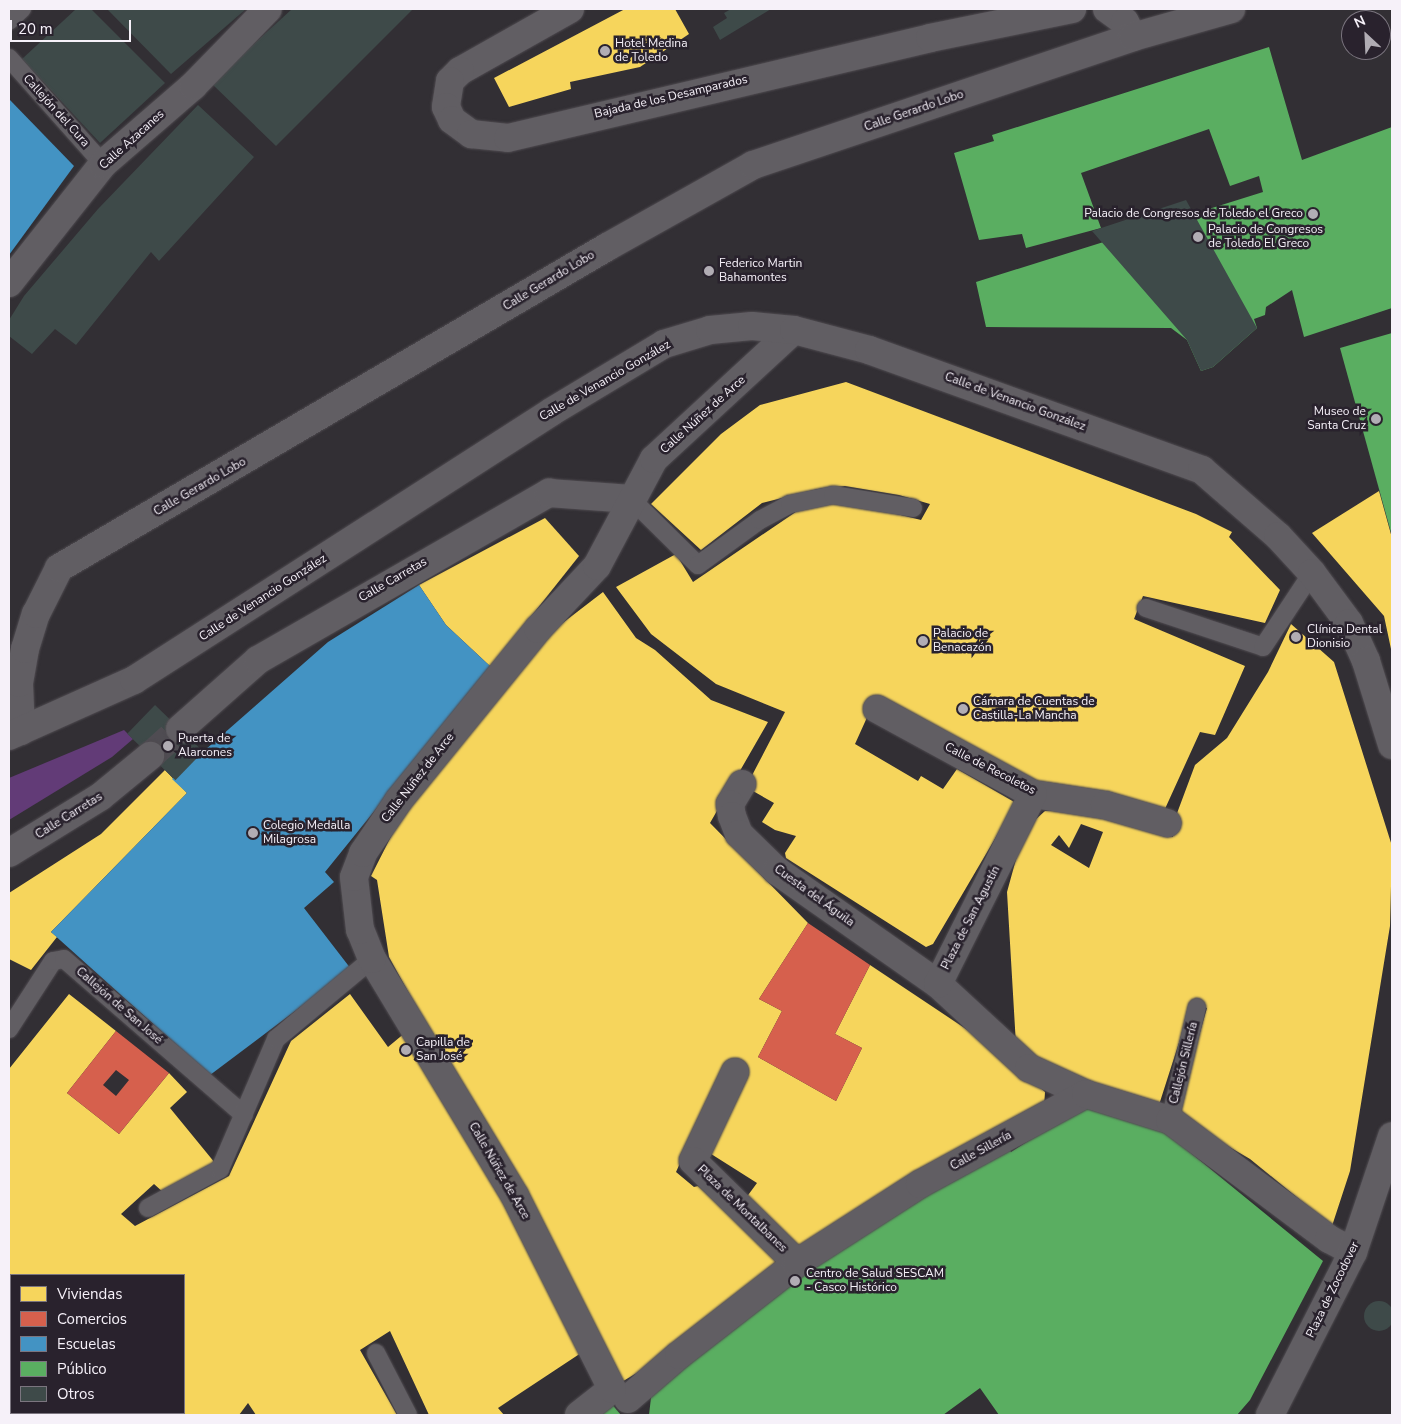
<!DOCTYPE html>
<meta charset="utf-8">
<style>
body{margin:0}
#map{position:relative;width:1401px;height:1424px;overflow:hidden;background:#322f34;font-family:"Nunito Sans",sans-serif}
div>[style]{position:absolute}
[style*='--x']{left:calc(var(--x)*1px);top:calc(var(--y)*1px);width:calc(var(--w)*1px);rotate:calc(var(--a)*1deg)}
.green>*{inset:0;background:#623b77}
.homes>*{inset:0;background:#f6d55c}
.shops>*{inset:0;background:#d6604d}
.schools>*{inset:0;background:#4393c3}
.public>*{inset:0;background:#5aae61}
.building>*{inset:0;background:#3e4a49;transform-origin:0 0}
.round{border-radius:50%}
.minor-tunnel>*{height:28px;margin-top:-14px;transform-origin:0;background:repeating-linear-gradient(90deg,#4f4c52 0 28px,transparent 0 42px)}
.roads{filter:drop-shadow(0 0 1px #4f4b50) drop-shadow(0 0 1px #4f4b50)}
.service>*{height:18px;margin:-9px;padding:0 9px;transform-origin:9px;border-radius:9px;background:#615e63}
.minor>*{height:28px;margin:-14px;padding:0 14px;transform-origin:14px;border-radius:14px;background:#615e63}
.tertiary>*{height:28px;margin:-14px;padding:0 14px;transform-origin:14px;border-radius:14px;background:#615e63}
.dots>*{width:14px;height:14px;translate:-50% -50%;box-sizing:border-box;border:2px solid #29222d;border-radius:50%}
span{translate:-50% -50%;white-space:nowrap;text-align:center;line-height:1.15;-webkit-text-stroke:5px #29222d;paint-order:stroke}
.poi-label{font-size:12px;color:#f6f1f9}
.left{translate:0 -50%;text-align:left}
.right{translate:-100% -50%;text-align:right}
.street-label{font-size:12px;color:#f6f1f9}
.frame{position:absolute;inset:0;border:10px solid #f6f1f9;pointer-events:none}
.legend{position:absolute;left:10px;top:1274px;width:175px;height:140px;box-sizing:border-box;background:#29222d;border:1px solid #7b757f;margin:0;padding:6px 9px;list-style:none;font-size:15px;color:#f6f1f9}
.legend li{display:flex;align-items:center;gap:10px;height:25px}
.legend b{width:25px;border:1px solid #7b757f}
.north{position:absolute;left:1341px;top:10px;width:50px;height:50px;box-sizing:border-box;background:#29222d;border:1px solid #7b757f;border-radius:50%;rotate:335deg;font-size:14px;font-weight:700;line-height:20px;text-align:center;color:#f6f1f9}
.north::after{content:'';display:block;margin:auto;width:18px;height:22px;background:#b1adb4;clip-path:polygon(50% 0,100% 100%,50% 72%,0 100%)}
.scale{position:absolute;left:10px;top:20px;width:121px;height:22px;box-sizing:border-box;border:2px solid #f6f1f9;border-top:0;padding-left:6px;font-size:15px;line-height:18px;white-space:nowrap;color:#f6f1f9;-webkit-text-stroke:4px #29222d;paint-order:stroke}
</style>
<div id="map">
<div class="green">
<i style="clip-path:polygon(124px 730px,133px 739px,112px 757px,9px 820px,9px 778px)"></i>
</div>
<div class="homes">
<i style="clip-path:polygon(625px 9px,675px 9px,689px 34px,640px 67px,570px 82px,571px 89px,509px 107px,494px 78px)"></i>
<i style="clip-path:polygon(846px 382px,1196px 514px,1232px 532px,1229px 537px,1280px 590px,1265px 623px,1143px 596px,1134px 619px,1245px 666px,1215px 735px,1200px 732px,1164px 811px,1046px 788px,869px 713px,855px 744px,918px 781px,921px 776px,943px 789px,957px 769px,1016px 803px,933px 944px,926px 947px,786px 858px,785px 853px,796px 836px,775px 830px,762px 822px,774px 803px,746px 787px,785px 712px,716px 684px,651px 634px,616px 587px,676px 554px,693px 582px,806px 505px,844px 501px,921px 520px,930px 504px,899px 495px,845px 486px,818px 489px,762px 503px,701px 550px,651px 504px,721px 434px,760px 405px)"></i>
<i style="clip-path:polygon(1379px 491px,1392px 538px,1391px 649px,1384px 616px,1312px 533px)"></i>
<i style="clip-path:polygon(545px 518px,579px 556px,491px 667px,446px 625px,419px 585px)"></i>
<i style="clip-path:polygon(603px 592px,636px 638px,655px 650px,711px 700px,768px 722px,710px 823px,808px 923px,759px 999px,782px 1011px,758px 1057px,836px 1101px,862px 1048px,835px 1034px,870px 965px,1008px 1057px,1045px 1092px,1044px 1107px,800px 1252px,743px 1202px,757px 1183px,708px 1152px,713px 1090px,676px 1172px,694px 1187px,698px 1186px,783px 1261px,680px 1347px,620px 1383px,525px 1190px,481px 1113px,453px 1074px,389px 957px,377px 880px,371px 876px,407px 805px,551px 632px)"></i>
<i style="clip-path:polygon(evenodd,1291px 624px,1334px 662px,1392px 846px,1390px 926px,1350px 1171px,1332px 1226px,1250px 1159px,1176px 1116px,1207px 1008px,1192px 1002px,1158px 1108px,1059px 1077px,1016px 1045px,1007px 892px,1024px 830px,1045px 811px,1077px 809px,1135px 819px,1173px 837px,1173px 824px,1195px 765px,1227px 738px,1268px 672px,1291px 624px,1081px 824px,1103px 832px,1089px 868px,1051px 845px,1059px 835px,1069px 848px,1081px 824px)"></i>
<i style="clip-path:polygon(165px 770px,187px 793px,51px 932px,57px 937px,31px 970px,9px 959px,9px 893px,101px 834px)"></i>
<i style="clip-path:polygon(69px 994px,116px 1031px,67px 1093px,119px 1134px,169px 1073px,187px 1092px,170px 1108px,215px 1163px,164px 1193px,154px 1184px,121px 1214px,135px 1226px,229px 1176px,291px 1041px,350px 994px,388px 1047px,406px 1032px,504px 1201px,581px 1353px,498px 1408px,504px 1415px,429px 1415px,390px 1331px,360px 1350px,397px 1415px,256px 1415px,248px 1403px,239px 1415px,143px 1415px,136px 1413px,184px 1413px,184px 1275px,11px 1275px,11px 1366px,9px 1365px,9px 1069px)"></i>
<i style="clip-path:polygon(11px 1404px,11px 1413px,60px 1415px,9px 1415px)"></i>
</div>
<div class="shops">
<i style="clip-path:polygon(808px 923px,870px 965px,835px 1034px,862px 1048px,836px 1101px,758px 1057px,782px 1011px,759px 999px)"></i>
<i style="clip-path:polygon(evenodd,116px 1031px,169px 1073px,119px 1134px,67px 1093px,116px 1031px,116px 1070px,129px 1080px,116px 1096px,103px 1085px,116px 1070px)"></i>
</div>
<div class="schools">
<i style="clip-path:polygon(9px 99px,74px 166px,9px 255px)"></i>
<i style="clip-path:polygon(419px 585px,446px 625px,491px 667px,325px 872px,334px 882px,304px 908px,351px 969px,210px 1075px,51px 932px,187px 793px,172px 779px,328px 642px)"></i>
</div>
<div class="public">
<i style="clip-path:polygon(1269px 47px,1302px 160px,1392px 127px,1392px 308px,1304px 337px,1292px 290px,1266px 307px,1265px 315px,1254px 319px,1257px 328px,1213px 367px,1201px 371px,1187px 340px,1171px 328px,986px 327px,976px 282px,1263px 192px,1259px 176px,1230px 186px,1209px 129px,1081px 173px,1101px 228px,1026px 248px,1022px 234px,979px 240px,954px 153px,994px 141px,992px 135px)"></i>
<i style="clip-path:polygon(1392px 333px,1392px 536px,1340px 348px)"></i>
<i style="clip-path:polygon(1087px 1103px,1153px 1122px,1323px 1261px,1250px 1400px,1237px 1415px,999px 1415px,980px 1388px,943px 1415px,649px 1415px,653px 1380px,781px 1287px,876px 1224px,1009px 1149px,1011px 1152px)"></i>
<i style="clip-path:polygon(610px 1402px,621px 1415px,594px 1415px)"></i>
</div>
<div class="building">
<i style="clip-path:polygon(76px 9px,91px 9px,165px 83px,100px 143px,22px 59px)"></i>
<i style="clip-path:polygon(107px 9px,246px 9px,171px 74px)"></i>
<i style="clip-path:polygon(292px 9px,413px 9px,276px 146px,211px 83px)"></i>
<i style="clip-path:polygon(731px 9px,771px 9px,720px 40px,713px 27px,727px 18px,724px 13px)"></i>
<i style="clip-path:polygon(198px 105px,254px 157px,159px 261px,151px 252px,76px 345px,55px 329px,32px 354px,9px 336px,9px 320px,24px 296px,98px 209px)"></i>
<i style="clip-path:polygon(1186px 200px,1257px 328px,1213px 367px,1201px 371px,1187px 340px,1092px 231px)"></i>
<i style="left:155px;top:705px;width:67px;height:40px;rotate:44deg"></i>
<i class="round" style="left:1364px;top:1301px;width:30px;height:30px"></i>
</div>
<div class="minor-tunnel">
<i style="--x:150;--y:756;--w:40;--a:-42"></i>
</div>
<div class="roads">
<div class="service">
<i style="--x:9;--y:21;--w:18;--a:-43"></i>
<i style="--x:9;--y:58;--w:142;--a:48.4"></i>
<i style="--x:631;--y:499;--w:94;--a:44.6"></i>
<i style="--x:698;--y:565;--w:77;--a:-36"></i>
<i style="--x:760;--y:520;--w:34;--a:-28"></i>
<i style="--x:790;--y:504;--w:44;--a:-11.8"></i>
<i style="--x:833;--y:495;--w:81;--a:9.2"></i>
<i style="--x:1146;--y:608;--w:123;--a:18.4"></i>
<i style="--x:1263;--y:647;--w:89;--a:-56.5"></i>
<i style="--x:9;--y:1029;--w:81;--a:-57.1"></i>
<i style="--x:53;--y:961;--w:11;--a:-10"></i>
<i style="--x:64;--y:959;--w:238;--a:40.9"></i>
<i style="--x:1170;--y:1120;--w:116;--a:-76.6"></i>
<i style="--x:148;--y:1208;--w:82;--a:-28.4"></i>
<i style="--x:220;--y:1169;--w:142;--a:-66.7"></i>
<i style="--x:276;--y:1039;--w:125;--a:-39.8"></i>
<i style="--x:376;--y:1353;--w:70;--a:62.7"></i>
</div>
<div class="minor">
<i style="--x:570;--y:9;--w:126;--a:150.6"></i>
<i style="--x:460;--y:71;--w:14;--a:135"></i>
<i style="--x:450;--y:81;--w:26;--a:99"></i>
<i style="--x:446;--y:107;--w:14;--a:65"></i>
<i style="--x:452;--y:120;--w:24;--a:36"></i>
<i style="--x:471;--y:134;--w:37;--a:6"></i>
<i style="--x:508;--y:138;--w:434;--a:-13.3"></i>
<i style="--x:930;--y:38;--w:145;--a:-11.5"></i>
<i style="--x:1107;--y:9;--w:22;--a:36"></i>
<i style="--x:1125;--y:22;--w:17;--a:62"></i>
<i style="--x:9;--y:283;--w:152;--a:-51.7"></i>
<i style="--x:103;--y:164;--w:119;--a:-40.9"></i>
<i style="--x:193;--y:86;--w:107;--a:-45.8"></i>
<i style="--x:877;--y:709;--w:178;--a:28.6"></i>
<i style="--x:1033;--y:794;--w:73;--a:8.7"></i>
<i style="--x:1105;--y:805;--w:65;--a:16.2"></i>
<i style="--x:180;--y:729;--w:104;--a:-41.5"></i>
<i style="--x:258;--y:660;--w:336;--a:-29.9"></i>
<i style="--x:549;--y:493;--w:82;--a:4.2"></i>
<i style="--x:21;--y:731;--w:48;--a:-92.4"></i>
<i style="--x:19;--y:683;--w:35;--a:-80"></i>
<i style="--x:25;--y:649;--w:37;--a:-73"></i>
<i style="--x:36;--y:614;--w:51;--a:-63.4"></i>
<i style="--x:59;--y:568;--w:635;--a:-30.36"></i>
<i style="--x:607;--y:247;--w:167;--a:-29.3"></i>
<i style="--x:753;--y:165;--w:401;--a:-18.6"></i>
<i style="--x:1133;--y:37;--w:102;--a:-15.9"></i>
<i style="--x:742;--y:784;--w:23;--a:121"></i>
<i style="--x:730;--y:804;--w:12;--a:81"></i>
<i style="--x:732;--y:816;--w:19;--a:69"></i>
<i style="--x:739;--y:834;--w:53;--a:44.2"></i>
<i style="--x:777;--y:871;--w:197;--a:35.1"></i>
<i style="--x:938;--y:984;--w:124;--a:42.7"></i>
<i style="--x:1029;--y:1068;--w:63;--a:24.5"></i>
<i style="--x:9;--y:853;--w:107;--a:-31.6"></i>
<i style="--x:100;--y:797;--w:65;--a:-39.4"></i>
<i style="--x:938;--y:984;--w:212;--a:-63.4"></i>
<i style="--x:735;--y:1072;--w:98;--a:115.3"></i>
<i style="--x:693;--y:1161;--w:146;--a:44.4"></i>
<i style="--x:9;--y:1375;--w:2;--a:27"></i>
<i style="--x:628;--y:1399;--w:67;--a:-40.8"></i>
<i style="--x:679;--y:1355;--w:150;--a:-37.9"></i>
<i style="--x:797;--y:1263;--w:146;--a:-32.7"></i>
<i style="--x:920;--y:1184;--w:189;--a:-28.5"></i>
<i style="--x:1086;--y:1094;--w:88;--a:17.2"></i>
<i style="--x:1170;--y:1120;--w:199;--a:36.8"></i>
<i style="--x:1329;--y:1239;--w:27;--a:28"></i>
<i style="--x:110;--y:1413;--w:7;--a:16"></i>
<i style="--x:579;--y:1415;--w:42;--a:-38.2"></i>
<i style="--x:612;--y:1389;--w:216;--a:-116.7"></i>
<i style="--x:515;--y:1196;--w:277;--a:-121.1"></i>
<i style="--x:372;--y:959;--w:31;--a:-112"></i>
<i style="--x:360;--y:930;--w:53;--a:-96.5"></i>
<i style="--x:354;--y:877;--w:26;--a:-69"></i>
<i style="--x:363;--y:853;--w:64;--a:-55.8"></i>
<i style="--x:399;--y:800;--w:220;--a:-50.9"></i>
<i style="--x:538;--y:629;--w:86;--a:-46.9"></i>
<i style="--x:597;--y:566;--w:121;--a:-62"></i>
<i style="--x:654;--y:459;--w:190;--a:-42.7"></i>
<i style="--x:1270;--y:1415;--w:183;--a:-63"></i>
<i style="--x:1353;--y:1252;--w:122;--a:-71.4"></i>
</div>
<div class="tertiary">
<i style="--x:9;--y:736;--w:137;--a:-24.1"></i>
<i style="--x:134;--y:680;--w:496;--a:-32.7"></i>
<i style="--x:551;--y:412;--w:132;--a:-31"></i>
<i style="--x:664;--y:344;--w:48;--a:-16.9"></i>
<i style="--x:710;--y:330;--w:42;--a:-5.4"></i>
<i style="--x:752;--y:326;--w:42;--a:5.4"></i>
<i style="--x:794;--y:330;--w:78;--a:14.9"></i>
<i style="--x:869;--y:350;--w:354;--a:19.8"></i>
<i style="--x:1202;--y:470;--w:101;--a:41"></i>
<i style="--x:1278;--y:536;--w:50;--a:47.4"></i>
<i style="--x:1312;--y:573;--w:62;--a:53.5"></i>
<i style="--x:1349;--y:623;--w:42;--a:65.9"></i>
<i style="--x:1366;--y:661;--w:88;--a:72.8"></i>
</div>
</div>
<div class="dots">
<i style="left:605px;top:51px;background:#b1adb4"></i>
<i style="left:1313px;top:214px;background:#b1adb4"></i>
<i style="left:1198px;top:237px;background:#b1adb4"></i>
<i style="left:709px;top:271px;background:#b1adb4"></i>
<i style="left:1376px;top:419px;background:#b1adb4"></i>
<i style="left:1296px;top:637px;background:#b1adb4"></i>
<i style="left:923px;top:641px;background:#b1adb4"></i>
<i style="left:963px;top:709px;background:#b1adb4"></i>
<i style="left:168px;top:746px;background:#b1adb4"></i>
<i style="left:253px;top:833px;background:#b1adb4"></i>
<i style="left:406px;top:1050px;background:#b1adb4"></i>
<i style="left:795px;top:1281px;background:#b1adb4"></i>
</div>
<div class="poi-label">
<span class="left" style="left:615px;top:51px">Hotel Medina<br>de Toledo</span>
<span class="right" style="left:1303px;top:214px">Palacio de Congresos de Toledo el Greco</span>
<span class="left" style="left:1208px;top:237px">Palacio de Congresos<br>de Toledo El Greco</span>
<span class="left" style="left:719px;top:271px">Federico Martin<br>Bahamontes</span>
<span class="right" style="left:1366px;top:419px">Museo de<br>Santa Cruz</span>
<span class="left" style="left:1307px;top:637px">Clínica Dental<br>Dionisio</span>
<span class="left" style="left:933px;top:641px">Palacio de<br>Benacazón</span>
<span class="left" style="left:973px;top:709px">Cámara de Cuentas de<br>Castilla-La Mancha</span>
<span class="left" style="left:178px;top:746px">Puerta de<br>Alarcones</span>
<span class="left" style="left:263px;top:833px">Colegio Medalla<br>Milagrosa</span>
<span class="left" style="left:416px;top:1050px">Capilla de<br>San José</span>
<span class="left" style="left:806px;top:1281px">Centro de Salud SESCAM<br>- Casco Histórico</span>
</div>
<div class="street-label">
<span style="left:671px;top:97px;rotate:-13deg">Bajada de los Desamparados</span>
<span style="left:56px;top:111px;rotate:48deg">Callejón del Cura</span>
<span style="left:914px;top:111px;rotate:-19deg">Calle Gerardo Lobo</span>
<span style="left:132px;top:140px;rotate:-42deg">Calle Azacanes</span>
<span style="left:549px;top:281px;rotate:-31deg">Calle Gerardo Lobo</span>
<span style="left:605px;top:381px;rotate:-30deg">Calle de Venancio González</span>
<span style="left:1015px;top:402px;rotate:20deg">Calle de Venancio González</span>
<span style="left:703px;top:415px;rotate:-42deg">Calle Núñez de Arce</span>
<span style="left:200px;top:487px;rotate:-30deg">Calle Gerardo Lobo</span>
<span style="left:393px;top:580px;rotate:-30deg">Calle Carretas</span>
<span style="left:263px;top:598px;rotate:-33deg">Calle de Venancio González</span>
<span style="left:990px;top:769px;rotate:27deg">Calle de Recoletos</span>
<span style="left:418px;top:778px;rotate:-52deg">Calle Núñez de Arce</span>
<span style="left:69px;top:816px;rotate:-32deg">Calle Carretas</span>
<span style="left:814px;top:896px;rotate:36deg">Cuesta del Águila</span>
<span style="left:971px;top:918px;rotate:-63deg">Plaza de San Agustín</span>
<span style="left:119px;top:1006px;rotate:41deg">Callejón de San José</span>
<span style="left:1184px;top:1063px;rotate:-76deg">Callejón Sillería</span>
<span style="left:981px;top:1151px;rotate:-29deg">Calle Sillería</span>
<span style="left:499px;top:1171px;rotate:60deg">Calle Núñez de Arce</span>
<span style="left:742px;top:1209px;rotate:44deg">Plaza de Montalbanes</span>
<span style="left:1333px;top:1290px;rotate:-64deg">Plaza de Zocodover</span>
</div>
<div class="frame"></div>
<ul class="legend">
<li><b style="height:14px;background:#f6d55c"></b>Viviendas</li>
<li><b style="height:14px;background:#d6604d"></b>Comercios</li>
<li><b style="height:14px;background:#4393c3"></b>Escuelas</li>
<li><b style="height:14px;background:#5aae61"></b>Público</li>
<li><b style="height:14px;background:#3e4a49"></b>Otros</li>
</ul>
<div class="north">N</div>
<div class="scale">20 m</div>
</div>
